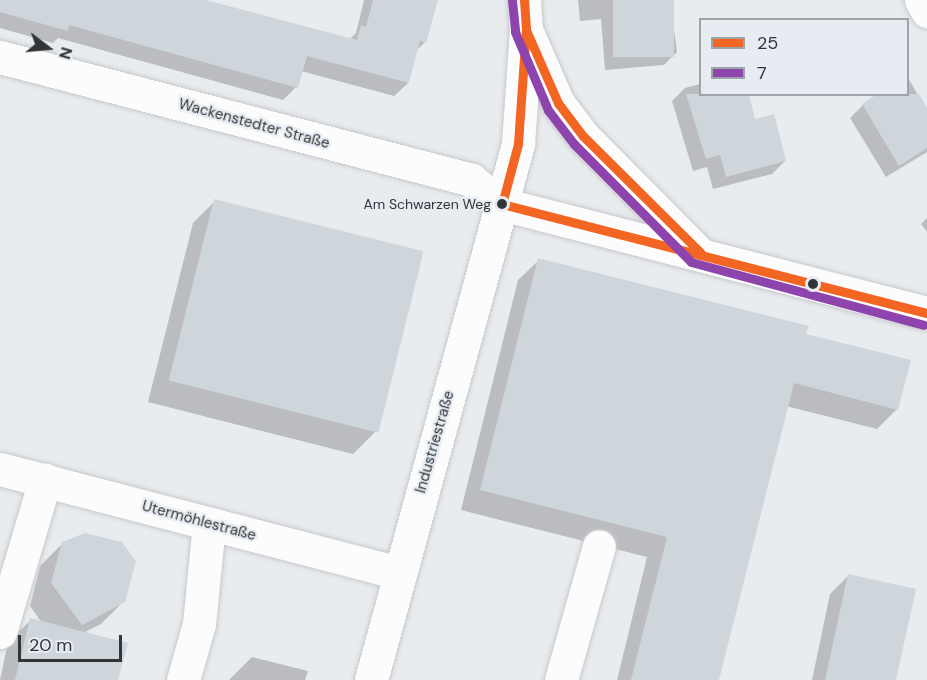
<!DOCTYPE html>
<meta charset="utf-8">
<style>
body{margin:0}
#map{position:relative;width:927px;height:680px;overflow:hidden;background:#e9ecef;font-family:"DM Sans",sans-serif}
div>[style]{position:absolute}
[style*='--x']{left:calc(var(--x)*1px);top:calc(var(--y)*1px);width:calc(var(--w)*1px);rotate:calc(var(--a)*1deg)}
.shadow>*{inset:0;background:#0003}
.building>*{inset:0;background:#ced6dc;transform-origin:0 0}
.roads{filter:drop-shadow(0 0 2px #c7c9cc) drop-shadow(0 0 2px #c7c9cc)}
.minor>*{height:33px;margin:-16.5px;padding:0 16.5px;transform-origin:16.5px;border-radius:16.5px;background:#fcfcfd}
.bus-1>*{height:9px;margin:-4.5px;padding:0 4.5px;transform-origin:4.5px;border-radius:4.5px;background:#f26522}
.bus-2>*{height:9px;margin:-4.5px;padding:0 4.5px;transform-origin:4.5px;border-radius:4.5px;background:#8e44ad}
.dots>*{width:16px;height:16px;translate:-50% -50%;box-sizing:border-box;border:3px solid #e6ecf2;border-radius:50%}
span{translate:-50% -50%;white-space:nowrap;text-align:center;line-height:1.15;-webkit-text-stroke:4.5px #e6ecf2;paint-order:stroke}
.bus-label{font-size:14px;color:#323537}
.right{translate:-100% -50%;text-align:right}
.street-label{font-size:15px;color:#323537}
.legend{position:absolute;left:699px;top:18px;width:210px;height:78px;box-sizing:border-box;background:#e6ecf2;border:2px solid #9ea3a7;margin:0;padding:8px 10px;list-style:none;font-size:18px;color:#323537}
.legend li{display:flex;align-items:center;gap:12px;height:30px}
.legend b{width:30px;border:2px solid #9ea3a7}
.north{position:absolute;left:18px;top:18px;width:60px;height:60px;-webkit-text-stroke:4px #e6ecf2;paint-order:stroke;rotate:106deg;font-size:16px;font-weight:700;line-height:24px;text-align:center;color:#323537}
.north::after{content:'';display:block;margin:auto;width:21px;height:27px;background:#323537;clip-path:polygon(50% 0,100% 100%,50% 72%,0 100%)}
.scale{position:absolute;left:18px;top:635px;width:104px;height:27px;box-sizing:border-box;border:3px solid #323537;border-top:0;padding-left:8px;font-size:18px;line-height:21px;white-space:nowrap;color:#323537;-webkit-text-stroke:4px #e6ecf2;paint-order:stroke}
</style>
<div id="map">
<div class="shadow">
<i style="clip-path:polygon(0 0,200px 0,349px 40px,356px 33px,364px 0,429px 0,425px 42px,416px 51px,408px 83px,394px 96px,301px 71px,296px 87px,283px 100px,58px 38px,53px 43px,0 28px)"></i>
<i style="clip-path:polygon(578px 0,670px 0,677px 52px,664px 65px,605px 70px,601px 19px,580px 21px)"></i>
<i style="clip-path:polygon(908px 78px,927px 110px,927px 152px,886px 177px,850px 118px,863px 105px,908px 94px)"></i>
<i style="clip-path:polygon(700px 84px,700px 94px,754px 121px,785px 161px,772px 174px,713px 189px,707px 167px,693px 171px,672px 101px,685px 88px)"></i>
<i style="clip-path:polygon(215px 201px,376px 431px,353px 454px,148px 402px,193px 223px)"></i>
<i style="clip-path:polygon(927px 218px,927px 232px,921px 224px)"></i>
<i style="clip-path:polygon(539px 260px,805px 335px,897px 409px,877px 429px,786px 406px,717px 680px,617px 680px,647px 557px,461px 510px,518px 280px)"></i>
<i style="clip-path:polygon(62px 544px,124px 601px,101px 624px,83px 633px,117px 680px,0 680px,8px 642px,31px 620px,42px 623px,30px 606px,40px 566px)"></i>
<i style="clip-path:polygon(848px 576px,895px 680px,812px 680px,830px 594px)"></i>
<i style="clip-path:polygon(252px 657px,308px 671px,305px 680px,229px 680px)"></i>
</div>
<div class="building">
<i style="clip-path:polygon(0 0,206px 0,357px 40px,361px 25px,366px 27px,373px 0,438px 0,426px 43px,420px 41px,409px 83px,307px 56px,298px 88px,69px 25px,68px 31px,0 12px)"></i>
<i style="left:613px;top:0;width:61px;height:57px"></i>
<i style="clip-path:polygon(686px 94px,749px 94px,755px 119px,774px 114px,786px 161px,726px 177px,720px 155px,706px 159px)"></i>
<i style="clip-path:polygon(877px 94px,919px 94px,927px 108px,927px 148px,899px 166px,862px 104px)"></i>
<i style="left:214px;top:199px;width:216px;height:187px;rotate:14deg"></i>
<i style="clip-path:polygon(538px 258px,809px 326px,806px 334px,911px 360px,898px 410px,794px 383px,719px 680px,631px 680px,667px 537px,480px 490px)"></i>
<i style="clip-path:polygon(85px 533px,122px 542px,136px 561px,125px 602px,82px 625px,51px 583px,62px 542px)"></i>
<i style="clip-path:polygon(848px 574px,916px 589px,896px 680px,825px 680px)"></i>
<i style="clip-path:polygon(30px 618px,128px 643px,118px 680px,15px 680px)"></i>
</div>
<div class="roads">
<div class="minor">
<i style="--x:921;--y:0;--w:13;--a:61"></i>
<i style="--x:528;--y:34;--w:75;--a:66.5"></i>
<i style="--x:558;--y:103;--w:41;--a:52.9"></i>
<i style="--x:583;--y:136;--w:165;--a:45.2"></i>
<i style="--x:0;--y:57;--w:487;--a:14.6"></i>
<i style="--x:471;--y:180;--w:39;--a:38"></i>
<i style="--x:502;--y:204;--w:439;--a:14.4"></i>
<i style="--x:0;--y:469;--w:412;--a:14.6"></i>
<i style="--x:0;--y:632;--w:159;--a:-73.5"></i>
<i style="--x:183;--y:680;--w:58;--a:-74.1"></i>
<i style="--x:199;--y:624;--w:101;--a:-84.3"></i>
<i style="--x:371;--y:680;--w:556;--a:-74.66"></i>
<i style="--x:518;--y:144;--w:115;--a:-86"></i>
<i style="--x:526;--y:29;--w:29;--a:-94"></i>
<i style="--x:561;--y:680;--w:139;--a:-74.2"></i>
</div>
</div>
<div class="bus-1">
<i style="--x:524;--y:0;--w:29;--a:86"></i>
<i style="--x:526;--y:29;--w:115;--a:94"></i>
<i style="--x:518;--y:144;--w:62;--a:104.9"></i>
<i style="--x:502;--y:204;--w:439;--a:14.4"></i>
<i style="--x:526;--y:30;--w:80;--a:66.3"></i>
<i style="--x:558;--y:103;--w:41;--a:52.9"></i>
<i style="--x:583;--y:136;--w:166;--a:44.8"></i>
</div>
<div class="bus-2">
<i style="--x:512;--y:1;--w:31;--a:84"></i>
<i style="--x:515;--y:32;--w:85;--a:67.1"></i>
<i style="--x:548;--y:110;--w:43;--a:52.6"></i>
<i style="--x:574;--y:144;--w:166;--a:45.2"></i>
<i style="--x:691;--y:262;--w:241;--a:15.1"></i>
</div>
<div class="dots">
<i style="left:502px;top:204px;background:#323537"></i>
<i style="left:813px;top:284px;background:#323537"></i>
</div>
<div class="bus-label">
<span class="right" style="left:491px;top:204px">Am Schwarzen Weg</span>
</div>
<div class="street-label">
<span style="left:254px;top:124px;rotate:15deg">Wackenstedter Straße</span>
<span style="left:435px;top:442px;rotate:-74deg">Industriestraße</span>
<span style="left:199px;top:521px;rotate:15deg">Utermöhlestraße</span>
</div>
<ul class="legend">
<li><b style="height:8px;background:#f26522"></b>25</li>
<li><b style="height:8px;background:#8e44ad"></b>7</li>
</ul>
<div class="north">N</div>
<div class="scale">20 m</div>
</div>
